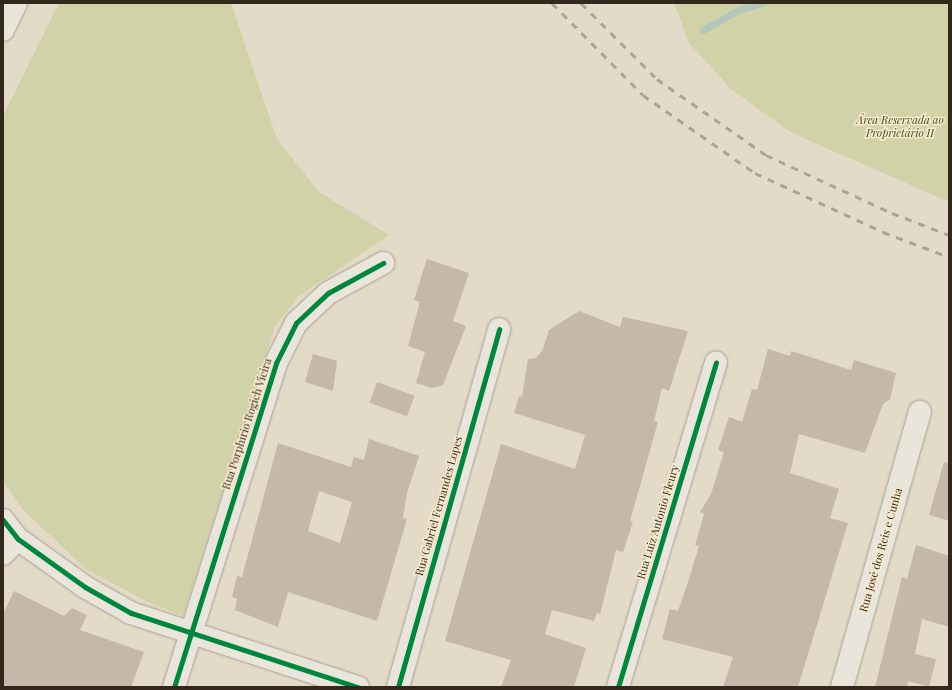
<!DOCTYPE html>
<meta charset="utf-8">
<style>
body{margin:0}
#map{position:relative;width:952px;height:690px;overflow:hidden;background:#e3dac7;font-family:"Playfair Display",serif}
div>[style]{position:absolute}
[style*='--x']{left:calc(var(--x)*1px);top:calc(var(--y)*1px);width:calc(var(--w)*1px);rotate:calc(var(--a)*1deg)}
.green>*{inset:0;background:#d2d2a9}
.stream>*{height:7px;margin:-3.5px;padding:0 3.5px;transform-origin:3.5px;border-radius:3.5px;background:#b4c7bb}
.building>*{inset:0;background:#c6b8a8;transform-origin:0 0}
.roads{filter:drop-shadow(0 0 1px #a79f92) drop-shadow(0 0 1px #a79f92)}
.minor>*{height:22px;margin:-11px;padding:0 11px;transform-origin:11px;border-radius:11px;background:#eae5da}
.rail>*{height:3px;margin-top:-1.5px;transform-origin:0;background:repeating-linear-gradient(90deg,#a9a49a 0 7px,transparent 0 14px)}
.cycleway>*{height:5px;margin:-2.5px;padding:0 2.5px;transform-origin:2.5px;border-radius:2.5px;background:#00873e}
span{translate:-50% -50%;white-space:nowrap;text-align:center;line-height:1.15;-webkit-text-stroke:3px #f6e9cc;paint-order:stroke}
.park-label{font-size:11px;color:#455121;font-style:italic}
.street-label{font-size:11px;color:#34271b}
.frame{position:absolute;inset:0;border:4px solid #34271b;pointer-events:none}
</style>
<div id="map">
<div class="green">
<i style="clip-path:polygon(59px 3px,231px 3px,277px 139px,319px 192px,389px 235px,299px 296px,275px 326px,183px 616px,148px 602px,86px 569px,22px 509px,3px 480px,3px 116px)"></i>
<i style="clip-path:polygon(674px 3px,949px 3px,949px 202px,790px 132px,731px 89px,689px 43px)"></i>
</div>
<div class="stream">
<i style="--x:703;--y:30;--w:40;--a:-29.7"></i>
<i style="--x:738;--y:10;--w:26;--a:-16"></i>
</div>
<div class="building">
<i style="clip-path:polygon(427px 259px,469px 273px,453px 321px,466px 326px,443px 385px,432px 388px,416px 383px,425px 352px,408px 346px,420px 302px,414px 300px)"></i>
<i style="clip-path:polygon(579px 311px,620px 327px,623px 317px,688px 331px,669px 391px,662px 388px,654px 421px,658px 422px,630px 521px,633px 522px,623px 552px,616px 550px,600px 614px,597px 613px,594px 621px,552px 610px,545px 634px,586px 648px,574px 687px,501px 687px,511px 660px,445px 641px,501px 444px,575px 469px,585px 435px,514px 413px,519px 396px,522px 397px,528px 359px,536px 358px,542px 351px,549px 330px)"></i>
<i style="clip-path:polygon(768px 349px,790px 356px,791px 351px,851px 370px,854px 360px,896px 373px,890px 399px,883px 404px,865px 453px,799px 434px,790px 473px,839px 489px,830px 518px,848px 523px,798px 687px,723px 687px,733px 657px,662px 639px,670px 609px,678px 611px,689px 579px,699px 546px,695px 545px,704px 514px,700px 512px,711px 494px,724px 452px,718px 450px,729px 417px,742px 422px,752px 389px,757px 390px)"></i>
<i style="clip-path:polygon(313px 354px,337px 361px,333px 391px,305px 382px)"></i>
<i style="left:377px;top:382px;width:40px;height:22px;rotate:20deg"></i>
<i style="clip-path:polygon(evenodd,369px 439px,419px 456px,407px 493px,403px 518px,407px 519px,377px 621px,288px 592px,278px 627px,235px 610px,237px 599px,232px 597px,237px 576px,242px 577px,278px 443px,351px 467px,354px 457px,364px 460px,369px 439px,319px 491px,352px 502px,340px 543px,308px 531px,319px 491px)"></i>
<i style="clip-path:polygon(944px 462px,949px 463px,949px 521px,929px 515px)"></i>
<i style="clip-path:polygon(916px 545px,949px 556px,949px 627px,922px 619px,915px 654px,936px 659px,929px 687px,908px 681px,907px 687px,875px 687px,902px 577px,907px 579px)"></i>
<i style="clip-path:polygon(14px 591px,64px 616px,72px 608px,87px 615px,80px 630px,144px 652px,131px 687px,3px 687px,3px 614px)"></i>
</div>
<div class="roads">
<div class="minor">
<i style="--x:3;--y:30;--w:30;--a:-64"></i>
<i style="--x:3;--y:520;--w:24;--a:52"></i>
<i style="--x:18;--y:539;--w:82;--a:35.6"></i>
<i style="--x:85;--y:587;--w:53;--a:29.5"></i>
<i style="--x:131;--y:613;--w:239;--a:18.1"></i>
<i style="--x:3;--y:554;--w:21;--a:-45"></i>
<i style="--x:174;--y:687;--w:340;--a:-72.5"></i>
<i style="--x:276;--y:363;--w:45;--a:-63.4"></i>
<i style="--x:296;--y:323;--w:44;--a:-43.2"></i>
<i style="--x:328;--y:293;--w:63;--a:-28.6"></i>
<i style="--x:398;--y:687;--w:372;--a:-74.2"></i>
<i style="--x:618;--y:687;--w:339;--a:-73.2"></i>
<i style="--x:842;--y:687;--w:286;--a:-74.2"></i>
</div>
</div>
<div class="rail">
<i style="--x:552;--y:3;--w:129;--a:45.3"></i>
<i style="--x:643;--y:95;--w:136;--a:34.9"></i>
<i style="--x:755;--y:173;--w:141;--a:24.7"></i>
<i style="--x:883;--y:232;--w:71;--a:20.7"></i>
<i style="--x:581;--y:3;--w:107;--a:45"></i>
<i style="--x:657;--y:79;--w:133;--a:34.9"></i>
<i style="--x:766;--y:155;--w:139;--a:24.7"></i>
<i style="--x:892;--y:213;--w:61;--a:21.1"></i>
</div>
<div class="cycleway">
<i style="--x:3;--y:520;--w:24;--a:52"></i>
<i style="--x:18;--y:539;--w:82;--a:35.6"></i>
<i style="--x:85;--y:587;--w:53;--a:29.5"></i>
<i style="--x:131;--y:613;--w:239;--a:18.1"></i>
<i style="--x:174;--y:687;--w:340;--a:-72.5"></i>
<i style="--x:276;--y:363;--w:45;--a:-63.4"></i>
<i style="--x:296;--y:323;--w:44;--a:-43.2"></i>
<i style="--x:328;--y:293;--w:63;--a:-28.6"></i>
<i style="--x:398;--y:687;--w:372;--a:-74.2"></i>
<i style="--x:618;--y:687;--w:339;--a:-73.2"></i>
</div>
<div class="park-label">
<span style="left:900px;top:127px">Área Reservada ao<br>Proprietário II</span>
</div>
<div class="street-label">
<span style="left:247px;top:424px;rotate:-72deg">Rua Porphírio Rogich Vieira</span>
<span style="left:439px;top:506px;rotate:-74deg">Rua Gabriel Fernandes Lopes</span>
<span style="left:658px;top:522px;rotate:-73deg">Rua Luiz Antonio Fleury</span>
<span style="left:881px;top:550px;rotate:-74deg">Rua José dos Reis e Cunha</span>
</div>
<div class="frame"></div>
</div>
